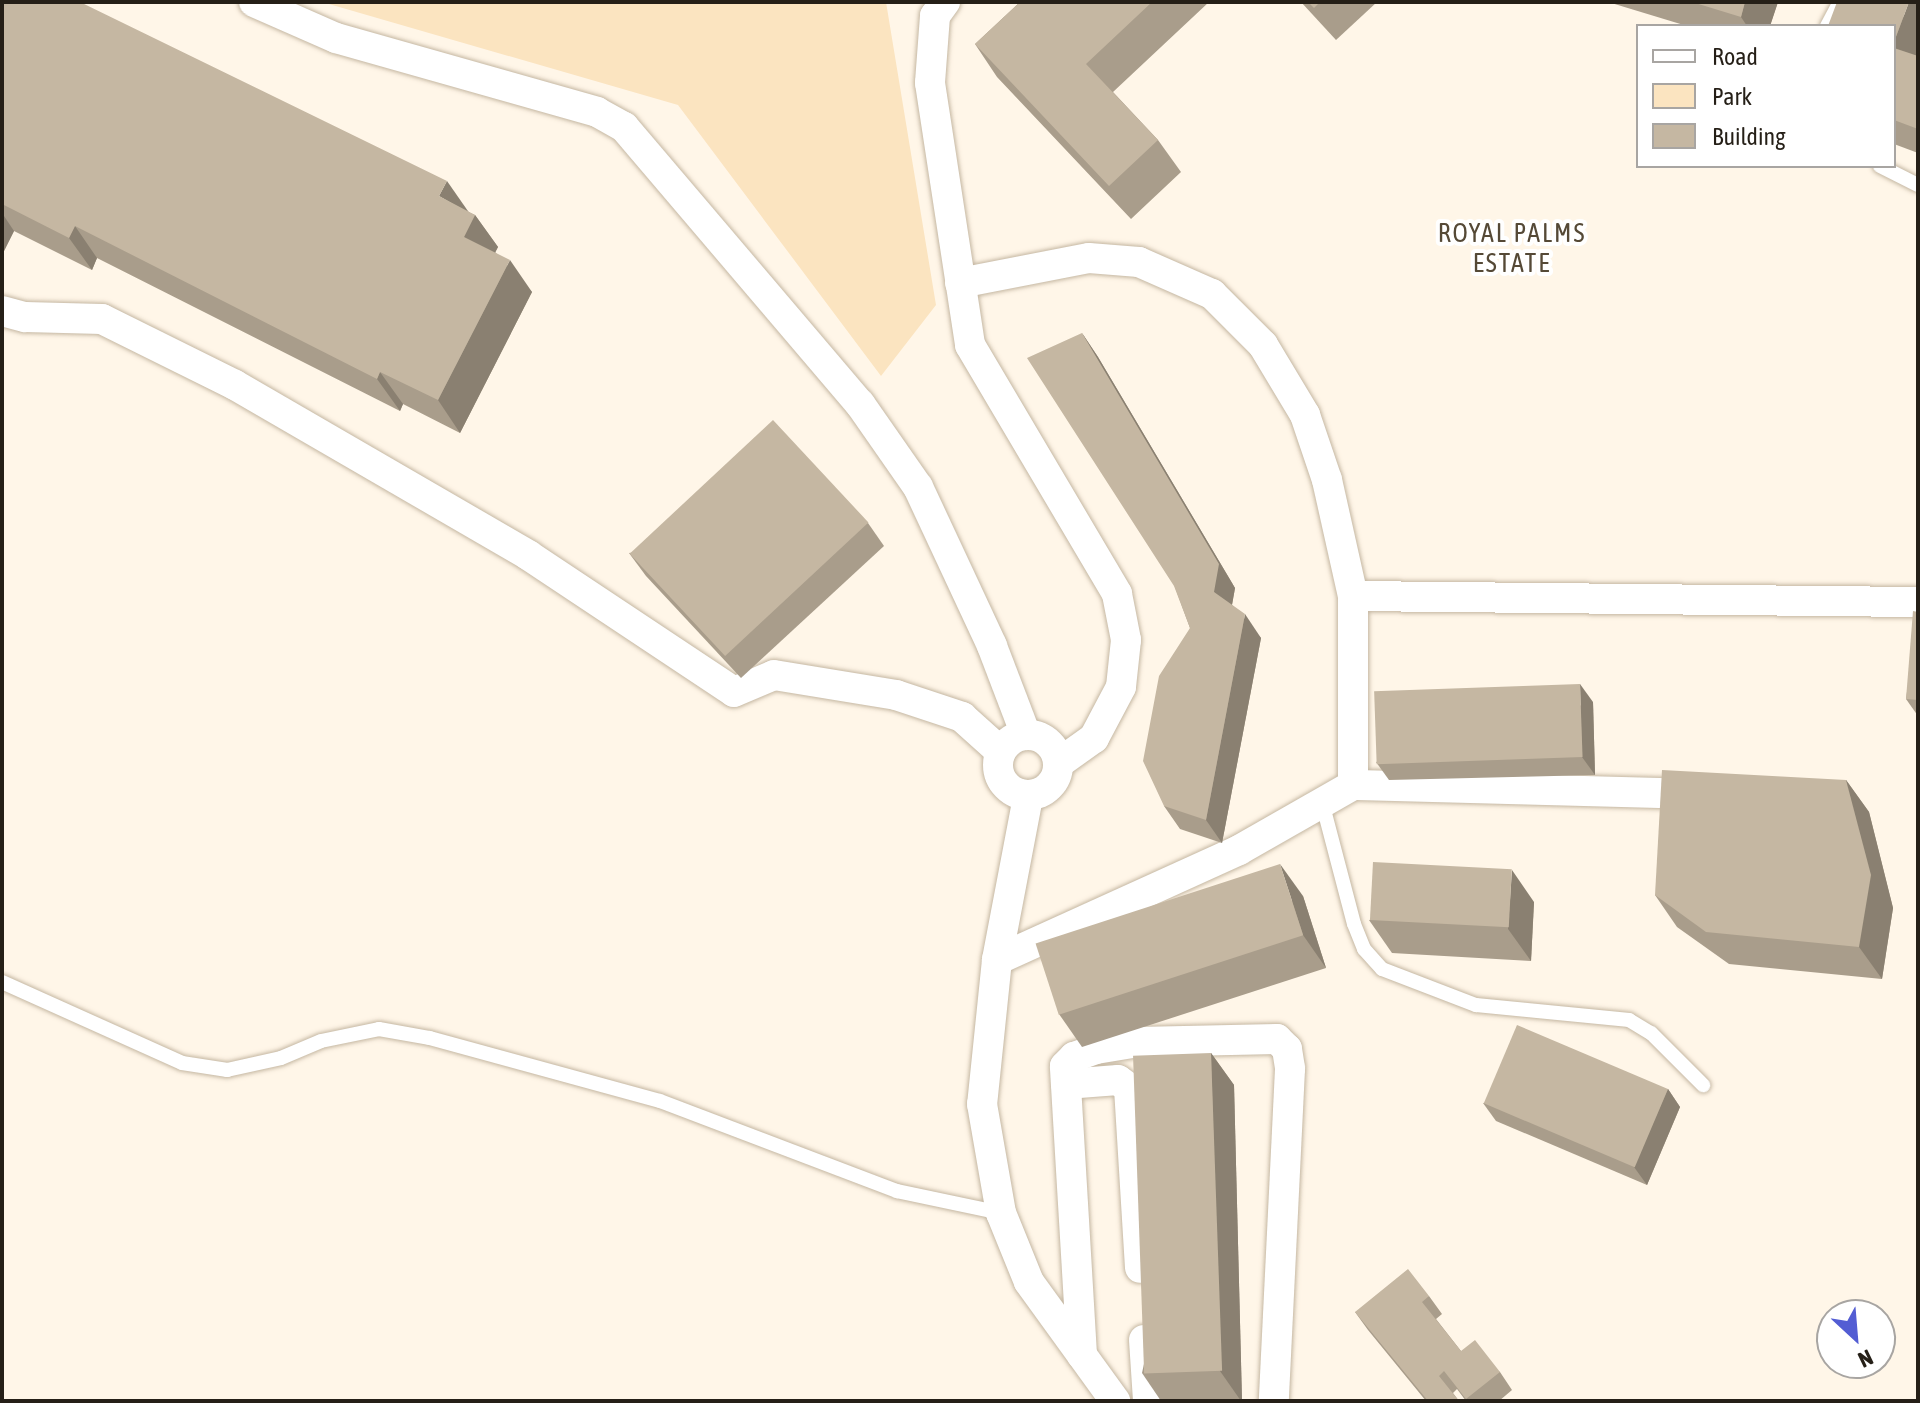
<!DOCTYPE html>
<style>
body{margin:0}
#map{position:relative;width:1920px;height:1403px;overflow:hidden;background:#fff6e8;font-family:"Asap Condensed",sans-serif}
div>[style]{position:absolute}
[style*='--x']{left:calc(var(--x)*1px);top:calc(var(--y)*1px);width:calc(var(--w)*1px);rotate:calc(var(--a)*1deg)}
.green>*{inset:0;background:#fbe4c0}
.roads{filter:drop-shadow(0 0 2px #c5b7a2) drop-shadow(0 0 2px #c5b7a2)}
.service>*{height:14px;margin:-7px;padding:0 7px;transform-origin:7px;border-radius:7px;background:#fff}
.minor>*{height:30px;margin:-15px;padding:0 15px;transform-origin:15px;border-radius:15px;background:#fff}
.minor>.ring{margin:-15px;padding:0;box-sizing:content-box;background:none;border:30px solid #fff;border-radius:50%}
.wall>*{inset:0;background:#a99d8b}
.shaded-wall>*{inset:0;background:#8a8071}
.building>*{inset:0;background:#c5b7a2;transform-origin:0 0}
span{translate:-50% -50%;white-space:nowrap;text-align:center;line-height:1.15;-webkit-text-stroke:8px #fff;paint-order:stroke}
.neighbourhood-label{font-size:26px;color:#554936;letter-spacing:2px}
.frame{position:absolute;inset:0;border:4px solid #251f17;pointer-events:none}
.legend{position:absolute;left:1636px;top:24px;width:260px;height:144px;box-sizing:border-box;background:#fff;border:2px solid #a8a5a2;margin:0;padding:10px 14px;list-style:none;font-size:24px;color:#251f17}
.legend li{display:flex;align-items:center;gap:16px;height:40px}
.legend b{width:40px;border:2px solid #a8a5a2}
.north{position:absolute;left:1816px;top:1299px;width:80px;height:80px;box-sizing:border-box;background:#fff;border:2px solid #a8a5a2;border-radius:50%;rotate:154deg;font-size:22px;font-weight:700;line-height:32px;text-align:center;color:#251f17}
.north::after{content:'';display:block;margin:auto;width:28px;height:36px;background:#535dd3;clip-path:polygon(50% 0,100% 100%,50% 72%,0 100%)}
</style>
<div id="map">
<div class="green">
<i style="clip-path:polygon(322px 2px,886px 2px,936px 305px,881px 376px,678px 105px)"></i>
</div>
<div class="roads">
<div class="service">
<i style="--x:1827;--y:26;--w:27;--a:-62"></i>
<i style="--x:1880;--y:166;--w:42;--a:26.6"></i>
<i style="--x:1322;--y:802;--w:126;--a:75.3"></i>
<i style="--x:1354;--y:924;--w:27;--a:68"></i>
<i style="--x:1364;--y:949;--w:27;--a:48"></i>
<i style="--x:1382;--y:969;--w:101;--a:21"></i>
<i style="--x:1476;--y:1005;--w:154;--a:5.6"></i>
<i style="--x:1629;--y:1020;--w:26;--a:31"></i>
<i style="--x:1651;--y:1033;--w:74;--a:45"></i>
<i style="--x:2;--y:982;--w:197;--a:24.2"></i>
<i style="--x:182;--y:1063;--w:46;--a:8.8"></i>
<i style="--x:227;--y:1070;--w:55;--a:-12.5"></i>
<i style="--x:281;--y:1058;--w:43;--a:-23"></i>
<i style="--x:321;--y:1041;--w:59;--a:-11.7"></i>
<i style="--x:379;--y:1029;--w:52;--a:10"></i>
<i style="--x:430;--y:1038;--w:238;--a:15.3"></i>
<i style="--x:660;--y:1101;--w:254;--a:20.8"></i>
<i style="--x:897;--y:1191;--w:106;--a:11.9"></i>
</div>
<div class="minor">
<i style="--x:254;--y:2;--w:90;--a:23.7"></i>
<i style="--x:336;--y:38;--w:271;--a:15.8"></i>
<i style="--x:597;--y:112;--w:31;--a:29"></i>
<i style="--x:624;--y:127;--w:364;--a:49.6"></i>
<i style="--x:860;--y:404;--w:101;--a:55.1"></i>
<i style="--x:918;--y:487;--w:175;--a:65"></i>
<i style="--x:992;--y:646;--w:95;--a:69.1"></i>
<i style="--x:945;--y:2;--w:17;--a:126"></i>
<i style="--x:935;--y:16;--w:67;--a:94.3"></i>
<i style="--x:930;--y:83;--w:265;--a:81.3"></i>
<i style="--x:970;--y:345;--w:289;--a:59.4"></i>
<i style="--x:1117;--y:594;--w:47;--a:78.9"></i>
<i style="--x:1126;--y:640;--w:47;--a:96.1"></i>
<i style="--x:1121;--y:687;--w:58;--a:117.9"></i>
<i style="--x:1094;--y:738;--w:43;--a:144.5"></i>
<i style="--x:960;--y:283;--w:131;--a:-11"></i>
<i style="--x:1089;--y:258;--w:50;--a:4.6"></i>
<i style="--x:1139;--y:262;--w:80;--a:23.7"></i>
<i style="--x:1212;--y:294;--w:72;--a:45"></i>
<i style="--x:1263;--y:345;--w:82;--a:59"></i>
<i style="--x:1305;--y:415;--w:69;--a:71.3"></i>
<i style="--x:1327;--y:480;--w:119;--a:77.4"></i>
<i style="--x:2;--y:311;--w:24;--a:15"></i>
<i style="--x:25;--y:317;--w:77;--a:1.5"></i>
<i style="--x:102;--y:319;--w:148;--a:26.4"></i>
<i style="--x:235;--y:385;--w:339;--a:30.1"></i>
<i style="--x:528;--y:555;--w:247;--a:33.6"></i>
<i style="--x:734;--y:692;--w:43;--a:-23"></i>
<i style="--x:774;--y:675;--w:124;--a:9.3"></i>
<i style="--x:896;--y:695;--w:70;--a:18.4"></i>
<i style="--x:962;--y:717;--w:52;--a:41.9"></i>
<i class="ring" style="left:998px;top:735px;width:30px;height:30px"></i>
<i style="--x:1701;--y:794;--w:348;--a:-178.5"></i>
<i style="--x:1353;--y:785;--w:189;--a:-90"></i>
<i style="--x:1353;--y:596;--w:565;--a:0.61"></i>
<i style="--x:1028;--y:797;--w:166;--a:100.8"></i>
<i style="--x:997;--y:960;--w:145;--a:95.9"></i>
<i style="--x:982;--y:1104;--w:111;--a:80.1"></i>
<i style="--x:1001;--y:1213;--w:74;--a:67.9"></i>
<i style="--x:1029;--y:1282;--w:147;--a:54.1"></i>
<i style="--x:997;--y:960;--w:266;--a:-24.4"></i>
<i style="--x:1239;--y:850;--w:131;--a:-29.7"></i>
<i style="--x:1066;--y:1084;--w:52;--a:-4.4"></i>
<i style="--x:1118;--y:1080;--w:14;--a:36"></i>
<i style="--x:1129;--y:1088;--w:180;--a:86.5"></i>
<i style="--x:1144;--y:1340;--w:61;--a:86.2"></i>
<i style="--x:1082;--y:1355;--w:289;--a:-93.4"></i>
<i style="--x:1065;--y:1066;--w:13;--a:-45"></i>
<i style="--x:1074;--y:1057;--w:23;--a:-20"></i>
<i style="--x:1096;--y:1049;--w:43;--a:-9.5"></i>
<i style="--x:1138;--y:1042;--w:139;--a:-1.2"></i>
<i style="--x:1277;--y:1039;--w:14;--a:45"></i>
<i style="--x:1287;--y:1049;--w:20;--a:81"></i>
<i style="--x:1290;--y:1069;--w:332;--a:92.8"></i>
</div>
</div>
<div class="wall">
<i style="clip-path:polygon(2px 2px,475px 215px,498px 247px,495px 252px,532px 292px,460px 433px,403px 404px,400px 411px,97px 258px,92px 270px,14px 231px,2px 255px)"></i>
<i style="clip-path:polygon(1020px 2px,1209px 2px,1113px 92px,1158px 140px,1181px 172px,1131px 219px,997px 77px,975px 44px)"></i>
<i style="clip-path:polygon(1301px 2px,1377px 2px,1336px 40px)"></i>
<i style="clip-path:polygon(1608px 2px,1778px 2px,1770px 26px,1687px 26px)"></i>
<i style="clip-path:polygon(1918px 2px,1918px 153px,1894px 144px,1894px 26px)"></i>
<i style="clip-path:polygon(1082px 333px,1098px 357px,1235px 588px,1232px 605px,1261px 638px,1222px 843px,1180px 829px,1164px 806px,1190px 628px)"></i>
<i style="clip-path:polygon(868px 523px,884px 546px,741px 678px,646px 576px,629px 553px)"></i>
<i style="clip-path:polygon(1918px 612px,1918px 716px,1906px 699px)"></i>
<i style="clip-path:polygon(1593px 702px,1595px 775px,1389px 780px,1376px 762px)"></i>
<i style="clip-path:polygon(1846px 780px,1869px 812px,1893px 908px,1882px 979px,1729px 964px,1677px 927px,1655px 895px)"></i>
<i style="clip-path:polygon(1303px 896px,1326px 968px,1082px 1047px,1059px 1014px)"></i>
<i style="clip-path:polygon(1534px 902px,1531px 961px,1392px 953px,1369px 920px)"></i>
<i style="clip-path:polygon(1211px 1053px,1234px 1085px,1242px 1401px,1161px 1401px,1142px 1373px)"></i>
<i style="clip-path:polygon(1668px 1089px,1680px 1107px,1647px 1185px,1496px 1121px,1483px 1103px)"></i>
<i style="clip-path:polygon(1429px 1296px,1442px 1314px,1436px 1319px,1461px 1351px,1500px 1372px,1512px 1390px,1499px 1401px,1466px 1401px,1457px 1389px,1453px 1393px,1459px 1401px,1426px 1401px,1368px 1330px,1355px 1312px)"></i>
</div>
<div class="shaded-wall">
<i style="clip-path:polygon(1745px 2px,1778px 2px,1770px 26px,1747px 26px,1741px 17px)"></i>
<i style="clip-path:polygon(1909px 2px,1918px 2px,1918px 71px,1894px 50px,1894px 42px)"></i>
<i style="clip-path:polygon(447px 181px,470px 214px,439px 196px)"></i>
<i style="clip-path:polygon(2px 213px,14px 231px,2px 255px)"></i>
<i style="clip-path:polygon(475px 215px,498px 247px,487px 269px,464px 237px)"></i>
<i style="clip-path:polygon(75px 226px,97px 258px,92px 270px,69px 238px)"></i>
<i style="clip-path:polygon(510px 260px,532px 292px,460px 433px,438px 400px)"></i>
<i style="clip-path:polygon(1082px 333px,1098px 357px,1235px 588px,1230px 616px,1214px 592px)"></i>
<i style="clip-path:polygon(380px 372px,403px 404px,400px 411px,377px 379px)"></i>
<i style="clip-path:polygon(1245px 614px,1261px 638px,1222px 843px,1206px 820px)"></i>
<i style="clip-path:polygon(1580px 684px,1593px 702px,1595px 775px,1582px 757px)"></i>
<i style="clip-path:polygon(1846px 780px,1869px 812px,1893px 908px,1882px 979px,1859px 947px)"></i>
<i style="clip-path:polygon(1280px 864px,1303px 896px,1326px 968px,1303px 935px)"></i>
<i style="clip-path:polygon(1512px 870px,1534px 902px,1531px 961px,1508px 929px)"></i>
<i style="clip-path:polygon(1211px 1053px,1234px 1085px,1242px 1401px,1241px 1401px,1220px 1371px)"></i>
<i style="clip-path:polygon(1668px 1089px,1680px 1107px,1647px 1185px,1634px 1167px)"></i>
</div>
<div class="building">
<i style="clip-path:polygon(2px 2px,80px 2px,447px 181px,439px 196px,475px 215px,464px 237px,510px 260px,438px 400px,380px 372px,377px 379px,75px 226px,69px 238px,2px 204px)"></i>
<i style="clip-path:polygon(1020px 2px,1152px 2px,1086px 64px,1158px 140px,1109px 186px,975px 44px)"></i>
<i style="clip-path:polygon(1308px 2px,1320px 2px,1314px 8px)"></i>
<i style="clip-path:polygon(1692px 2px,1745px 2px,1741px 17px)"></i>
<i style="clip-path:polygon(1837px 2px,1909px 2px,1894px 42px,1894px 26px,1828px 26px)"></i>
<i style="clip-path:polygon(1894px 48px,1918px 56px,1918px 129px,1894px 120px)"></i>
<i style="clip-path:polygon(1082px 333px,1219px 564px,1214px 592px,1245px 614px,1206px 820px,1164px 806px,1143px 761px,1159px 676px,1190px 628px,1174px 586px,1027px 358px)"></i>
<i style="left:773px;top:420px;width:140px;height:196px;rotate:47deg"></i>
<i style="clip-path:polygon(1913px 611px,1918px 612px,1918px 700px,1906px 699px)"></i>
<i style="left:1580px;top:684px;width:73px;height:206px;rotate:88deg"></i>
<i style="clip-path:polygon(1662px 770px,1846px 780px,1871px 875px,1859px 947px,1706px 932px,1655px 895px)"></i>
<i style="left:1373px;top:862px;width:139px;height:58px;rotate:3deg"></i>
<i style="left:1280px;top:864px;width:75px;height:257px;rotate:72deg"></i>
<i style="left:1517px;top:1025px;width:164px;height:85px;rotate:23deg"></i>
<i style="left:1211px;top:1053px;width:318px;height:78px;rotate:88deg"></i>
<i style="clip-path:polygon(1408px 1269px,1429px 1296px,1422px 1302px,1461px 1351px,1475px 1340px,1500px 1372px,1466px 1399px,1444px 1371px,1439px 1376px,1459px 1401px,1428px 1401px,1355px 1312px)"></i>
</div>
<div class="neighbourhood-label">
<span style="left:1512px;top:249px">ROYAL PALMS<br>ESTATE</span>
</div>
<div class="frame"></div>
<ul class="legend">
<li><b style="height:10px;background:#fff"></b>Road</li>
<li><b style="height:22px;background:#fbe4c0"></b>Park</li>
<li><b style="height:22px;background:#c5b7a2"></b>Building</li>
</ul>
<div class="north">N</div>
</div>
